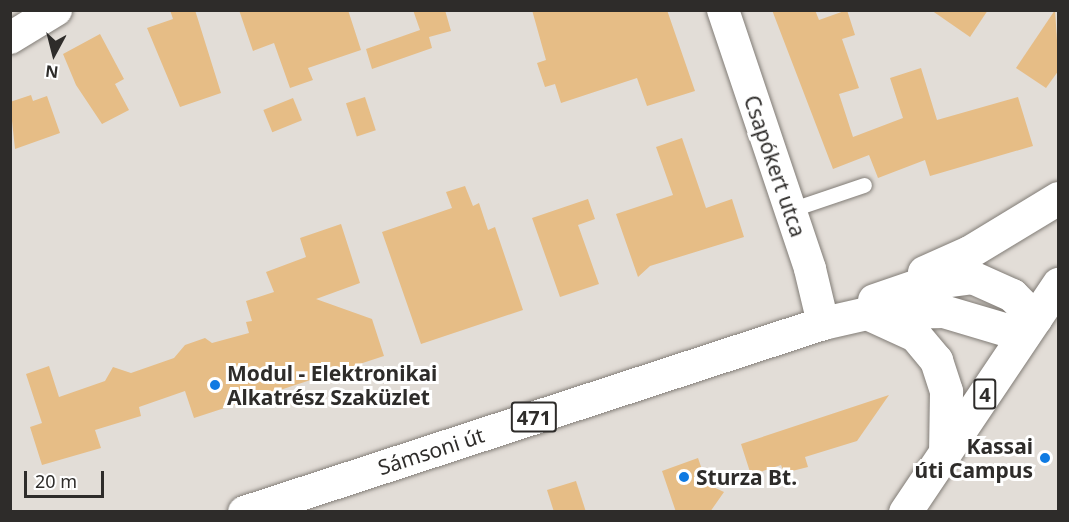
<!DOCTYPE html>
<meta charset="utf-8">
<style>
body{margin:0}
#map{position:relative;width:1069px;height:522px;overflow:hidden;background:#e2ddd7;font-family:"Noto Sans",sans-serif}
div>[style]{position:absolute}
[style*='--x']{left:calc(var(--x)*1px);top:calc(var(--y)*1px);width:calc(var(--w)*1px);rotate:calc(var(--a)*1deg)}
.building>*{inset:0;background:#e6bd86;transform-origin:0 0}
.roads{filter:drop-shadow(0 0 2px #817c76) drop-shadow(0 0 2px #817c76)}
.service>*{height:15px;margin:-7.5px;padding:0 7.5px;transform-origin:7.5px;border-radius:7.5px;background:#fff}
.minor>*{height:32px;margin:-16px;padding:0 16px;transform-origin:16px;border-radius:16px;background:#fff}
.primary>*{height:33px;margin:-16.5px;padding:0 16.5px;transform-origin:16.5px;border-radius:16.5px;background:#fff}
.dots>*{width:16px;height:16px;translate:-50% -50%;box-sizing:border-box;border:3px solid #fff;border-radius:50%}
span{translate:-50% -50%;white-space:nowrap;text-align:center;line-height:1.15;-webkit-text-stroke:6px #fff;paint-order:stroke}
.shield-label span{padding:2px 4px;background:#fff;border:2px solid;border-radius:4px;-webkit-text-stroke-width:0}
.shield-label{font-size:20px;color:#2e2c2a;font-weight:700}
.street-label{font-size:21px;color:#2e2c2a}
.poi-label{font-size:21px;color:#2e2c2a;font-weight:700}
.left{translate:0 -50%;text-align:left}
.right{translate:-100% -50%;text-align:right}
.frame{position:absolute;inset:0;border:12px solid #2e2c2a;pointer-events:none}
.north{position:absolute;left:24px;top:24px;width:60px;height:60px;-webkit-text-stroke:4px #fff;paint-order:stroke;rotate:187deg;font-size:16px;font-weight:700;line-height:24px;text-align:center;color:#2e2c2a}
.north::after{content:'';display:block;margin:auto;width:21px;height:27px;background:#2e2c2a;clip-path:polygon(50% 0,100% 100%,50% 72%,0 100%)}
.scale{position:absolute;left:24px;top:471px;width:80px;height:27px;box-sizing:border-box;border:3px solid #2e2c2a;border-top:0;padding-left:8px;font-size:18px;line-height:21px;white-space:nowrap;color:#2e2c2a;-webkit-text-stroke:4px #fff;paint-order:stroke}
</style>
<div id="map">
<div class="building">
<i style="clip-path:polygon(170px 10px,195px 10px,221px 93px,180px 107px,147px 28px,173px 19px)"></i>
<i style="clip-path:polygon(239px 10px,348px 10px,361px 50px,308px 68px,313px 80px,290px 88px,274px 43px,253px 51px)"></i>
<i style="clip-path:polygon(413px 10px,445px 10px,451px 31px,429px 37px,432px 48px,372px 69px,366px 49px,420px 30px)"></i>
<i style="clip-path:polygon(532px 10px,667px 10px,695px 91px,647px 106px,637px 78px,561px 103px,555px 84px,545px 87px,537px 63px,546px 60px)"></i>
<i style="clip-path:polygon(772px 10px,815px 10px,819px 20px,847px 10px,855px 35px,842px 39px,859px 88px,839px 94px,853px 137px,903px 118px,890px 78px,921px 68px,937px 120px,1018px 97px,1033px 146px,930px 176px,925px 160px,878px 178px,869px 155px,833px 169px)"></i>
<i style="clip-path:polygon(931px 10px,988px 10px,970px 37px)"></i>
<i style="clip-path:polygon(1055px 10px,1059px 70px,1046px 88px,1016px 68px)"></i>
<i style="clip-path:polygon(100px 34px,124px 79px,115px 84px,129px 110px,102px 124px,76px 85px,63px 54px)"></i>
<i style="clip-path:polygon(31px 95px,33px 101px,47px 96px,60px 133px,15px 149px,10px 102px)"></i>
<i style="left:365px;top:97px;width:35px;height:20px;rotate:72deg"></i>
<i style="left:293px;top:98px;width:24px;height:32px;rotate:68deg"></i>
<i style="clip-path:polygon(682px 138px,706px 208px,732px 199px,744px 237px,650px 266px,638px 277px,616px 214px,673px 195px,656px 147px)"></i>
<i style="clip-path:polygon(465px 186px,473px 206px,479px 203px,488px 230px,495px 227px,523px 310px,421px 344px,382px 232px,452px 208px,446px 192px)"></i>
<i style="clip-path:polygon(588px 199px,595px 219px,578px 225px,599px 284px,560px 297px,532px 218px)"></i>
<i style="clip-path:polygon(341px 224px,360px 283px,316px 299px,372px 319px,384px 356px,194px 418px,185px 391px,139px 407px,141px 416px,95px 430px,101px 448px,42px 465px,30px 427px,42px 423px,26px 374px,49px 366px,59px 397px,105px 381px,113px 367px,131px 373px,174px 358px,185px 345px,205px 338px,212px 343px,249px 333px,246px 322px,252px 321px,246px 301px,274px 292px,266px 272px,306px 257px,300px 238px)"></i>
<i style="clip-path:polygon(889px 395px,857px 441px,805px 457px,808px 467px,784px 473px,781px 465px,751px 475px,741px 444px)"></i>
<i style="clip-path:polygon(698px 458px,707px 484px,724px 492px,710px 512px,676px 512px,662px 471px)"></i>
<i style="clip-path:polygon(576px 481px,586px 512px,554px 512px,547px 490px)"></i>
</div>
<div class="roads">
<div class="service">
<i style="--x:790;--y:210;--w:78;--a:-18.7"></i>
</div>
<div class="minor">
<i style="--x:723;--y:10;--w:273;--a:71.4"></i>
<i style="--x:810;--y:269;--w:56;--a:76.5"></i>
<i style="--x:10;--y:38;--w:54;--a:-31.3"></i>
</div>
<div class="primary">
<i style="--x:924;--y:272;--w:49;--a:-24"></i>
<i style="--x:969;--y:252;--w:104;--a:-31.2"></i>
<i style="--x:874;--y:300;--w:50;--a:-18.8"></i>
<i style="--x:921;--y:284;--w:51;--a:-7.8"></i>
<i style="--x:972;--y:277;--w:44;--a:24.2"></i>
<i style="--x:1012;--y:295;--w:33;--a:45"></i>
<i style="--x:869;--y:314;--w:51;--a:24.5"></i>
<i style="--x:915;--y:335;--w:33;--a:50"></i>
<i style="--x:936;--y:360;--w:33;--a:72"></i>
<i style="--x:946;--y:391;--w:61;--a:90.9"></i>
<i style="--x:244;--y:512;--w:609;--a:-18.08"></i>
<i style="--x:823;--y:323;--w:45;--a:-12.8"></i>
<i style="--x:867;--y:313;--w:76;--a:-1.5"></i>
<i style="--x:943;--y:311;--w:84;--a:16.5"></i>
<i style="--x:905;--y:512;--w:275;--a:-56.1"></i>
</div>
</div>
<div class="dots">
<i style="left:215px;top:385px;background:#0f7ae2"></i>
<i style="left:1045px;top:458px;background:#0f7ae2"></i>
<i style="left:684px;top:477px;background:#0f7ae2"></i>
</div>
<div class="shield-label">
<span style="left:985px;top:394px">4</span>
<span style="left:534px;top:417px">471</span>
</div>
<div class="street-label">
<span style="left:775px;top:166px;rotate:71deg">Csapókert utca</span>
<span style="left:431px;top:451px;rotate:-18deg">Sámsoni út</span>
</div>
<div class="poi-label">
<span class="left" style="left:227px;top:385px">Modul - Elektronikai<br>Alkatrész Szaküzlet</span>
<span class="right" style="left:1033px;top:458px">Kassai<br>úti Campus</span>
<span class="left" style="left:696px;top:477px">Sturza Bt.</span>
</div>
<div class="frame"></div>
<div class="north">N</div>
<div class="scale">20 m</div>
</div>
